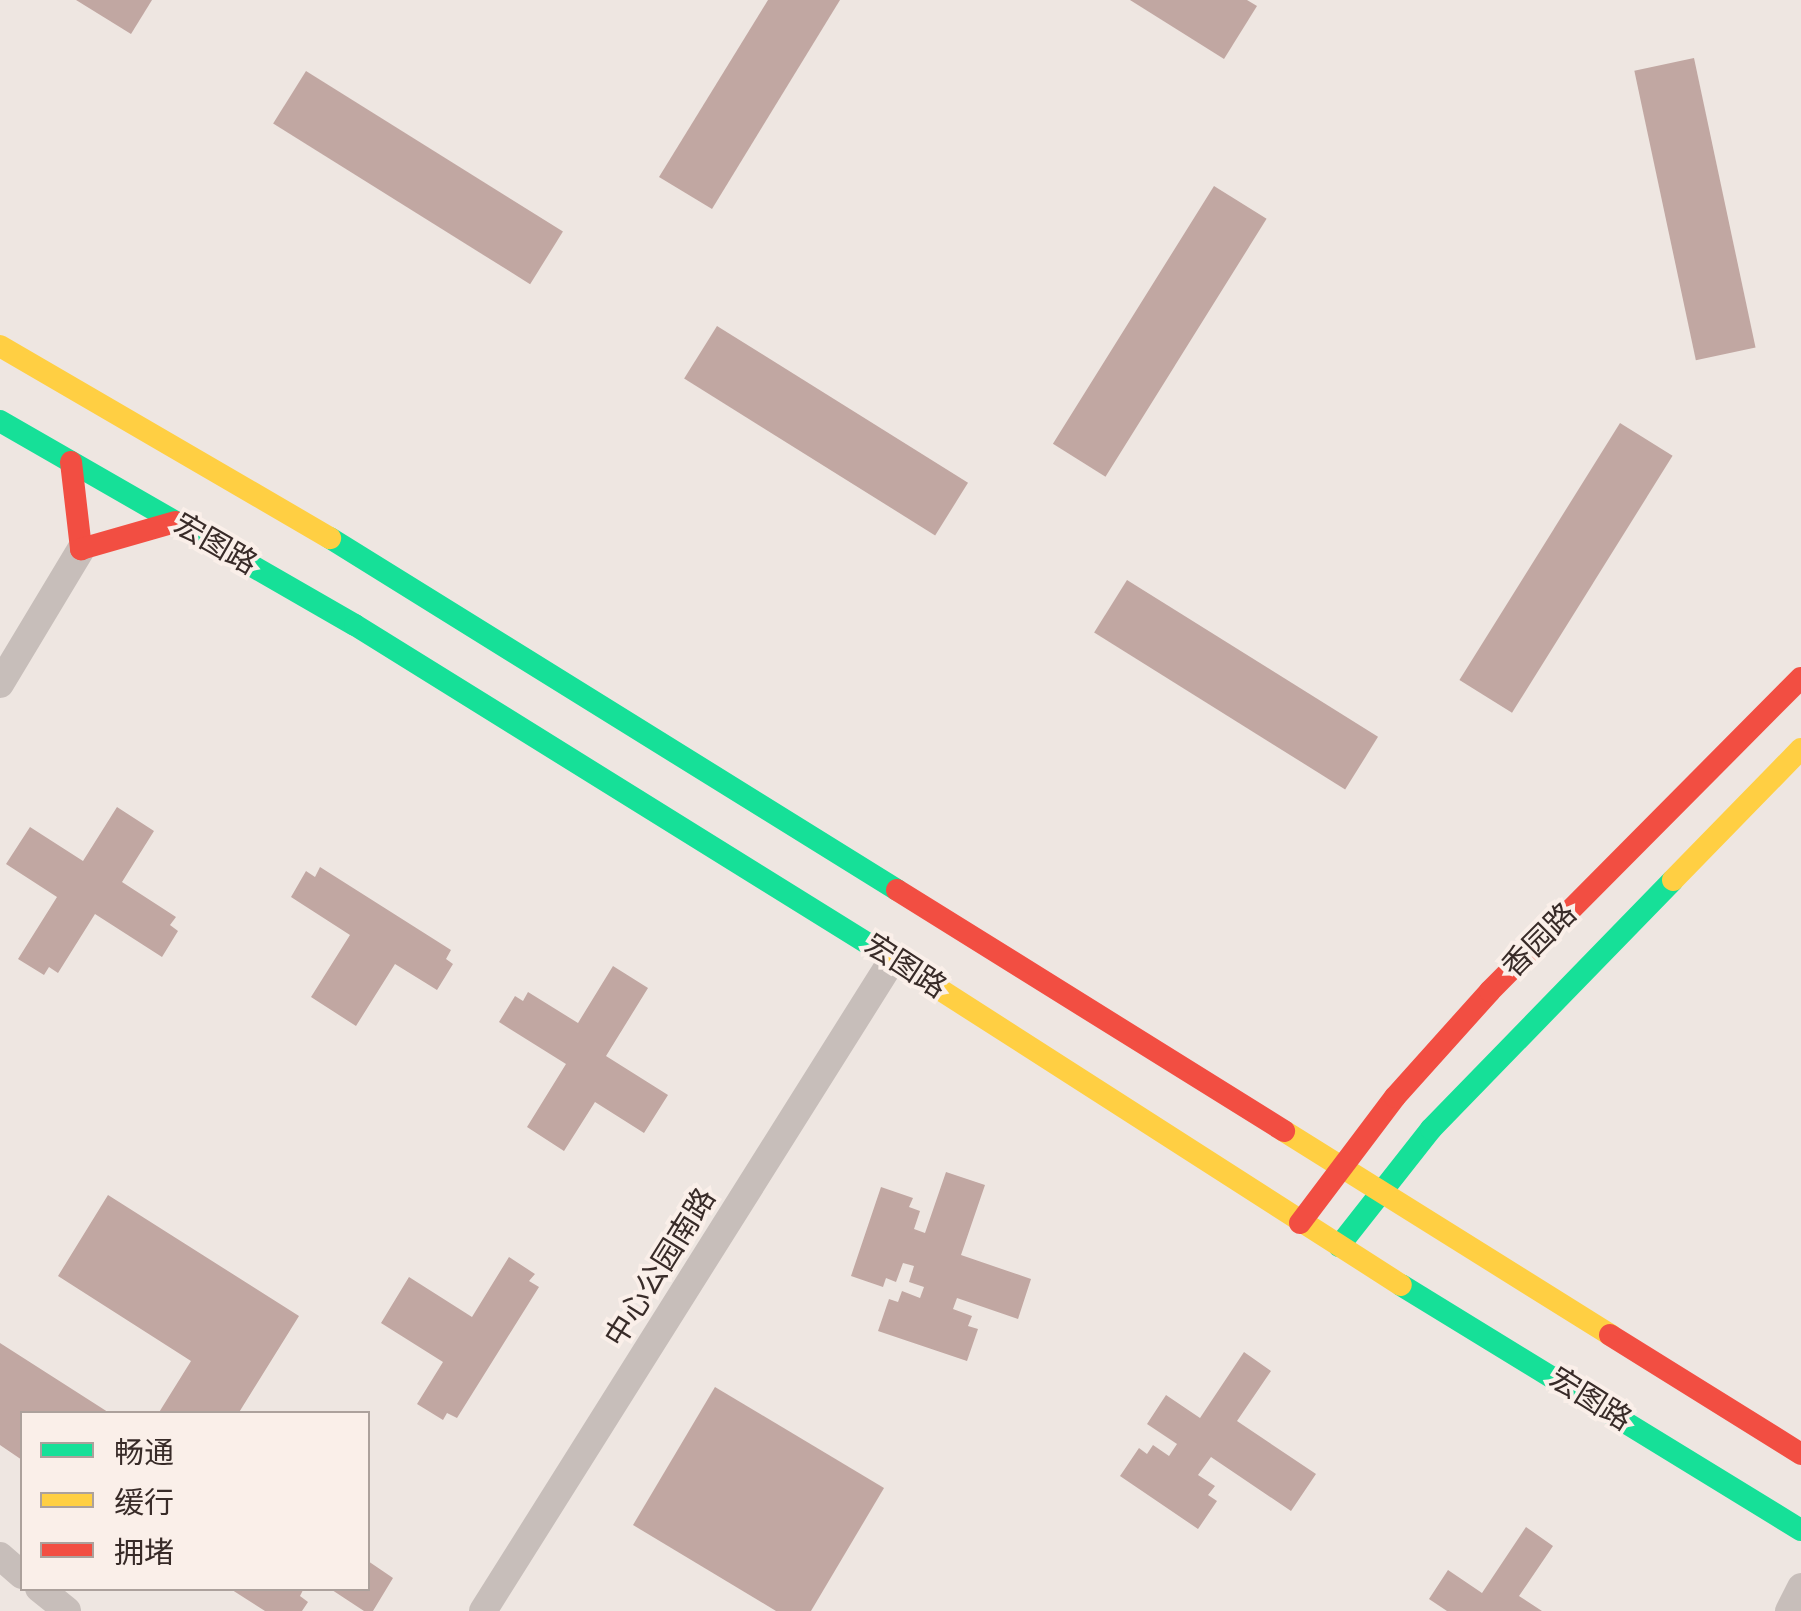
<!DOCTYPE html>
<meta charset="utf-8">
<style>
body{margin:0}
#map{position:relative;width:1801px;height:1611px;overflow:hidden;background:#eee6e1;font-family:"Alegreya Sans","Noto Sans SC",sans-serif}
div>[style]{position:absolute}
[style*='--x']{left:calc(var(--x)*1px);top:calc(var(--y)*1px);width:calc(var(--w)*1px);rotate:calc(var(--a)*1deg)}
.building>*{inset:0;background:#c1a7a2;transform-origin:0 0}
.street>*{height:28px;margin:-14px;padding:0 14px;transform-origin:14px;border-radius:14px;background:#c7beba}
.fast>*{height:22px;margin:-11px;padding:0 11px;transform-origin:11px;border-radius:11px;background:#16e098}
.slow>*{height:22px;margin:-11px;padding:0 11px;transform-origin:11px;border-radius:11px;background:#ffcf43}
.jam>*{height:22px;margin:-11px;padding:0 11px;transform-origin:11px;border-radius:11px;background:#f24e42}
span{translate:-50% -50%;white-space:nowrap;text-align:center;line-height:1.15;-webkit-text-stroke:8px #faefe9;paint-order:stroke}
.street-label{font-size:30px;color:#382b28}
.legend{position:absolute;left:20px;top:1411px;width:350px;height:180px;box-sizing:border-box;background:#faefe9;border:2px solid #aca19c;margin:0;padding:12px 18px;list-style:none;font-size:30px;color:#382b28}
.legend li{display:flex;align-items:center;gap:20px;height:50px}
.legend b{width:50px;border:2px solid #aca19c}
</style>
<div id="map">
<div class="building">
<i style="clip-path:polygon(76px 0,152px 0,131px 34px)"></i>
<i style="clip-path:polygon(768px 0,840px 0,712px 209px,659px 177px)"></i>
<i style="clip-path:polygon(1130px 0,1247px 0,1257px 6px,1224px 59px)"></i>
<i style="left:1694px;top:58px;width:296px;height:61px;rotate:78deg"></i>
<i style="left:306px;top:71px;width:303px;height:62px;rotate:32deg"></i>
<i style="left:1214px;top:186px;width:62px;height:304px;rotate:32deg"></i>
<i style="left:717px;top:326px;width:296px;height:62px;rotate:32deg"></i>
<i style="left:1620px;top:423px;width:62px;height:303px;rotate:32deg"></i>
<i style="left:1127px;top:580px;width:296px;height:62px;rotate:32deg"></i>
<i style="clip-path:polygon(117px 807px,154px 831px,122px 882px,176px 917px,170px 925px,178px 931px,162px 957px,95px 914px,58px 973px,49px 967px,44px 975px,18px 959px,57px 897px,6px 864px,30px 827px,83px 861px)"></i>
<i style="clip-path:polygon(320px 867px,451px 950px,446px 959px,453px 964px,437px 990px,395px 964px,356px 1026px,311px 997px,350px 935px,291px 897px,306px 871px,315px 877px)"></i>
<i style="clip-path:polygon(613px 966px,648px 988px,606px 1056px,668px 1095px,644px 1133px,595px 1102px,564px 1151px,527px 1127px,566px 1064px,499px 1022px,515px 996px,523px 1001px,528px 992px,578px 1023px)"></i>
<i style="clip-path:polygon(946px 1172px,985px 1185px,961px 1255px,1031px 1279px,1018px 1319px,957px 1298px,953px 1309px,972px 1316px,968px 1326px,978px 1329px,967px 1361px,878px 1331px,889px 1299px,898px 1302px,902px 1291px,920px 1298px,924px 1287px,909px 1282px,914px 1266px,903px 1263px,896px 1282px,886px 1278px,883px 1287px,851px 1276px,881px 1187px,913px 1198px,909px 1207px,920px 1211px,914px 1229px,925px 1233px)"></i>
<i style="clip-path:polygon(108px 1195px,299px 1316px,238px 1414px,158px 1414px,191px 1361px,58px 1276px)"></i>
<i style="clip-path:polygon(509px 1257px,535px 1274px,529px 1281px,539px 1287px,457px 1418px,447px 1413px,443px 1420px,417px 1404px,443px 1362px,381px 1323px,409px 1277px,472px 1317px)"></i>
<i style="clip-path:polygon(0 1343px,111px 1414px,22px 1414px,22px 1460px,0 1445px)"></i>
<i style="clip-path:polygon(1244px 1352px,1271px 1371px,1237px 1421px,1316px 1474px,1291px 1511px,1211px 1457px,1198px 1475px,1215px 1486px,1208px 1495px,1217px 1501px,1198px 1529px,1120px 1476px,1139px 1448px,1147px 1454px,1153px 1445px,1169px 1456px,1177px 1444px,1147px 1424px,1166px 1395px,1200px 1418px)"></i>
<i style="clip-path:polygon(715px 1387px,884px 1488px,811px 1611px,776px 1611px,633px 1525px)"></i>
<i style="clip-path:polygon(1526px 1527px,1553px 1546px,1519px 1596px,1542px 1611px,1447px 1611px,1429px 1599px,1448px 1570px,1482px 1593px)"></i>
<i style="clip-path:polygon(368px 1561px,393px 1578px,373px 1611px,364px 1611px,329px 1588px,368px 1588px)"></i>
<i style="clip-path:polygon(229px 1588px,304px 1588px,300px 1596px,308px 1602px,302px 1611px,265px 1611px)"></i>
</div>
<div class="street">
<i style="--x:0;--y:684;--w:157;--a:-59"></i>
<i style="--x:0;--y:1556;--w:29;--a:41"></i>
<i style="--x:39;--y:1588;--w:36;--a:39"></i>
<i style="--x:483;--y:1611;--w:770;--a:-57.84"></i>
<i style="--x:1789;--y:1611;--w:27;--a:-63"></i>
</div>
<div class="fast">
<i style="--x:0;--y:421;--w:409;--a:29.9"></i>
<i style="--x:355;--y:625;--w:622;--a:31.85"></i>
<i style="--x:330;--y:538;--w:667;--a:31.83"></i>
<i style="--x:1339;--y:1246;--w:149;--a:-51.8"></i>
<i style="--x:1431;--y:1129;--w:347;--a:-45.8"></i>
<i style="--x:1401;--y:1285;--w:469;--a:31.5"></i>
</div>
<div class="slow">
<i style="--x:0;--y:346;--w:382;--a:30.2"></i>
<i style="--x:1673;--y:880;--w:183;--a:-45.7"></i>
<i style="--x:883;--y:953;--w:615;--a:32.66"></i>
<i style="--x:1284;--y:1131;--w:385;--a:32"></i>
</div>
<div class="jam">
<i style="--x:71;--y:462;--w:88;--a:83.4"></i>
<i style="--x:81;--y:549;--w:98;--a:-16"></i>
<i style="--x:897;--y:890;--w:456;--a:31.9"></i>
<i style="--x:1300;--y:1223;--w:158;--a:-53"></i>
<i style="--x:1395;--y:1097;--w:142;--a:-48.1"></i>
<i style="--x:1490;--y:991;--w:441;--a:-45.2"></i>
<i style="--x:1610;--y:1335;--w:225;--a:31.9"></i>
</div>
<div class="street-label">
<span style="left:215px;top:545px;rotate:30deg">宏图路</span>
<span style="left:1540px;top:941px;rotate:-45deg">香园路</span>
<span style="left:905px;top:967px;rotate:33deg">宏图路</span>
<span style="left:661px;top:1268px;rotate:-58deg">中心公园南路</span>
<span style="left:1590px;top:1400px;rotate:32deg">宏图路</span>
</div>
<ul class="legend">
<li><b style="height:12px;background:#16e098"></b>畅通</li>
<li><b style="height:12px;background:#ffcf43"></b>缓行</li>
<li><b style="height:12px;background:#f24e42"></b>拥堵</li>
</ul>
</div>
